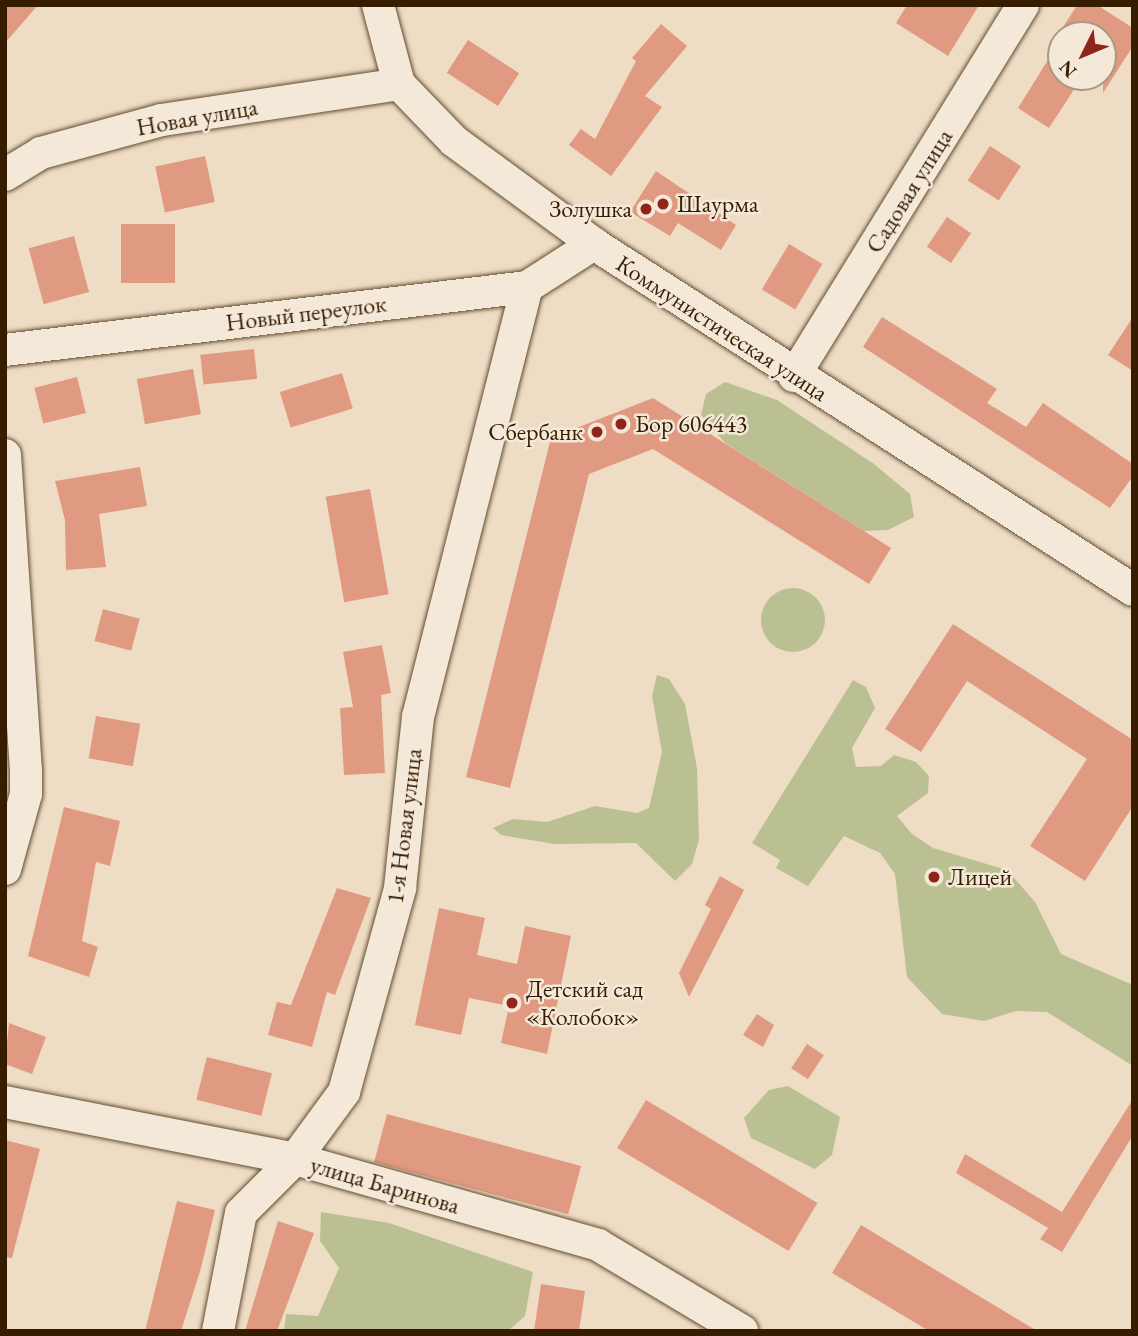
<!DOCTYPE html>
<meta charset="utf-8">
<style>
body{margin:0}
#map{position:relative;width:1138px;height:1336px;overflow:hidden;background:#eeddc4;font-family:"EB Garamond",serif}
div>[style]{position:absolute}
[style*='--x']{left:calc(var(--x)*1px);top:calc(var(--y)*1px);width:calc(var(--w)*1px);rotate:calc(var(--a)*1deg)}
.green>*{inset:0;background:#bbc092}
.round{border-radius:50%}
.building>*{inset:0;background:#e09a81;transform-origin:0 0}
.roads{filter:drop-shadow(0 0 2px #654d31) drop-shadow(0 0 2px #654d31)}
.minor>*{height:32px;margin:-16px;padding:0 16px;transform-origin:16px;border-radius:16px;background:#f4e9d9}
.dots>*{width:19px;height:19px;translate:-50% -50%;box-sizing:border-box;border:4px solid #f4e9d9;border-radius:50%}
span{translate:-50% -50%;white-space:nowrap;text-align:center;line-height:1.15;-webkit-text-stroke:5px #f4e9d9;paint-order:stroke}
.street-label{font-size:24px;color:#371d00}
.poi-label{font-size:24px;color:#371d00}
.left{translate:0 -50%;text-align:left}
.right{translate:-100% -50%;text-align:right}
.frame{position:absolute;inset:0;border:7px solid #371d00;pointer-events:none}
.north{position:absolute;left:1047px;top:21px;width:70px;height:70px;box-sizing:border-box;background:#f4e9d9;border:2px solid #a89782;border-radius:50%;rotate:227deg;font-size:19px;font-weight:700;line-height:28px;text-align:center;color:#371d00}
.north::after{content:'';display:block;margin:auto;width:24px;height:32px;background:#8f2418;clip-path:polygon(50% 0,100% 100%,50% 72%,0 100%)}
</style>
<div id="map">
<div class="green">
<i style="clip-path:polygon(725px 382px,777px 400px,874px 464px,910px 494px,914px 517px,888px 530px,864px 531px,725px 443px,701px 415px,706px 394px)"></i>
<i class="round" style="left:761px;top:588px;width:64px;height:64px"></i>
<i style="clip-path:polygon(657px 675px,669px 679px,685px 704px,697px 768px,699px 840px,692px 864px,675px 881px,636px 843px,555px 844px,501px 835px,493px 828px,513px 819px,547px 822px,595px 806px,637px 813px,649px 808px,662px 752px,652px 696px)"></i>
<i style="clip-path:polygon(853px 680px,866px 687px,875px 708px,852px 748px,856px 767px,881px 766px,894px 755px,916px 762px,929px 776px,928px 793px,897px 816px,912px 834px,933px 848px,1007px 870px,1035px 902px,1061px 954px,1133px 985px,1133px 1066px,1047px 1012px,1016px 1011px,984px 1021px,942px 1014px,907px 977px,895px 874px,880px 853px,844px 836px,808px 886px,776px 868px,780px 860px,752px 843px)"></i>
<i style="clip-path:polygon(788px 1086px,840px 1117px,832px 1155px,815px 1169px,751px 1138px,744px 1118px,769px 1090px)"></i>
<i style="clip-path:polygon(321px 1212px,389px 1223px,533px 1272px,525px 1316px,508px 1331px,284px 1331px,286px 1314px,318px 1316px,339px 1268px,320px 1241px)"></i>
</div>
<div class="building">
<i style="clip-path:polygon(5px 5px,38px 5px,5px 43px)"></i>
<i style="clip-path:polygon(907px 5px,979px 5px,948px 56px,896px 23px)"></i>
<i style="clip-path:polygon(1077px 5px,1097px 5px,1133px 28px,1133px 46px,1103px 93px,1103px 35px,1058px 35px)"></i>
<i style="clip-path:polygon(661px 24px,687px 46px,645px 96px,662px 107px,611px 176px,569px 145px,581px 129px,595px 139px,636px 61px,632px 58px)"></i>
<i style="clip-path:polygon(1061px 39px,1061px 77px,1082px 77px,1049px 128px,1018px 108px)"></i>
<i style="left:468px;top:40px;width:61px;height:39px;rotate:33deg"></i>
<i style="left:990px;top:146px;width:37px;height:41px;rotate:33deg"></i>
<i style="left:205px;top:156px;width:47px;height:51px;rotate:78deg"></i>
<i style="clip-path:polygon(656px 171px,736px 225px,721px 250px,678px 223px,670px 236px,630px 212px)"></i>
<i style="left:947px;top:217px;width:29px;height:36px;rotate:34deg"></i>
<i style="left:121px;top:224px;width:54px;height:59px"></i>
<i style="left:74px;top:236px;width:58px;height:47px;rotate:75deg"></i>
<i style="left:789px;top:244px;width:39px;height:53px;rotate:31deg"></i>
<i style="clip-path:polygon(882px 317px,997px 389px,987px 403px,1026px 427px,1043px 403px,1133px 464px,1133px 476px,1110px 508px,863px 347px)"></i>
<i style="clip-path:polygon(1133px 317px,1133px 371px,1108px 355px)"></i>
<i style="left:254px;top:349px;width:30px;height:54px;rotate:84deg"></i>
<i style="left:193px;top:369px;width:46px;height:57px;rotate:80deg"></i>
<i style="left:342px;top:373px;width:37px;height:65px;rotate:73deg"></i>
<i style="left:77px;top:377px;width:37px;height:44px;rotate:76deg"></i>
<i style="clip-path:polygon(653px 398px,891px 548px,869px 584px,653px 449px,589px 474px,510px 788px,466px 777px,551px 438px)"></i>
<i style="clip-path:polygon(140px 467px,147px 506px,99px 514px,106px 567px,66px 570px,65px 520px,55px 481px)"></i>
<i style="left:370px;top:489px;width:107px;height:45px;rotate:80deg"></i>
<i style="left:103px;top:609px;width:38px;height:33px;rotate:15deg"></i>
<i style="clip-path:polygon(953px 624px,1133px 740px,1133px 806px,1085px 881px,1030px 846px,1087px 759px,967px 681px,921px 752px,885px 729px)"></i>
<i style="clip-path:polygon(382px 645px,391px 693px,381px 695px,385px 773px,344px 775px,340px 708px,353px 707px,343px 652px)"></i>
<i style="left:96px;top:716px;width:45px;height:43px;rotate:10deg"></i>
<i style="clip-path:polygon(64px 807px,120px 821px,110px 866px,96px 862px,82px 941px,98px 947px,89px 977px,28px 956px)"></i>
<i style="clip-path:polygon(720px 876px,744px 890px,689px 997px,679px 973px,711px 909px,705px 905px)"></i>
<i style="clip-path:polygon(337px 888px,371px 898px,335px 995px,327px 992px,312px 1047px,268px 1035px,277px 1002px,291px 1005px)"></i>
<i style="clip-path:polygon(439px 908px,485px 918px,477px 955px,517px 964px,525px 926px,571px 936px,547px 1054px,501px 1043px,509px 1006px,469px 998px,461px 1035px,415px 1025px)"></i>
<i style="clip-path:polygon(757px 1014px,774px 1025px,763px 1047px,743px 1035px)"></i>
<i style="clip-path:polygon(9px 1023px,46px 1037px,32px 1074px,5px 1064px)"></i>
<i style="left:807px;top:1044px;width:20px;height:29px;rotate:33deg"></i>
<i style="left:207px;top:1057px;width:67px;height:44px;rotate:14deg"></i>
<i style="clip-path:polygon(1133px 1099px,1133px 1135px,1062px 1252px,1040px 1239px,1048px 1228px,956px 1173px,965px 1154px,1062px 1212px)"></i>
<i style="left:646px;top:1100px;width:200px;height:56px;rotate:31deg"></i>
<i style="left:387px;top:1114px;width:201px;height:50px;rotate:15deg"></i>
<i style="clip-path:polygon(5px 1140px,40px 1149px,12px 1258px,5px 1257px)"></i>
<i style="clip-path:polygon(177px 1201px,215px 1210px,201px 1268px,181px 1331px,145px 1331px)"></i>
<i style="clip-path:polygon(278px 1221px,314px 1233px,277px 1331px,245px 1331px)"></i>
<i style="clip-path:polygon(861px 1225px,1037px 1331px,929px 1331px,832px 1273px)"></i>
<i style="clip-path:polygon(541px 1284px,585px 1291px,579px 1331px,534px 1331px)"></i>
</div>
<div class="roads">
<div class="minor">
<i style="--x:378;--y:5;--w:82;--a:75.1"></i>
<i style="--x:399;--y:84;--w:79;--a:46"></i>
<i style="--x:454;--y:141;--w:174;--a:36.3"></i>
<i style="--x:594;--y:244;--w:640;--a:32.7"></i>
<i style="--x:5;--y:175;--w:42;--a:-31.4"></i>
<i style="--x:41;--y:153;--w:125;--a:-15.3"></i>
<i style="--x:162;--y:120;--w:240;--a:-8.6"></i>
<i style="--x:5;--y:350;--w:526;--a:-6.88"></i>
<i style="--x:527;--y:287;--w:80;--a:-32.7"></i>
<i style="--x:794;--y:376;--w:436;--a:-58.3"></i>
<i style="--x:5;--y:455;--w:316;--a:86.2"></i>
<i style="--x:26;--y:770;--w:24;--a:90"></i>
<i style="--x:26;--y:794;--w:78;--a:105.6"></i>
<i style="--x:5;--y:1102;--w:296;--a:11.1"></i>
<i style="--x:295;--y:1159;--w:315;--a:15.8"></i>
<i style="--x:598;--y:1245;--w:168;--a:30.8"></i>
<i style="--x:218;--y:1331;--w:120;--a:-79"></i>
<i style="--x:241;--y:1213;--w:76;--a:-45"></i>
<i style="--x:295;--y:1159;--w:83;--a:-53.8"></i>
<i style="--x:344;--y:1092;--w:212;--a:-74.6"></i>
<i style="--x:400;--y:888;--w:172;--a:-84"></i>
<i style="--x:418;--y:717;--w:444;--a:-75.8"></i>
</div>
</div>
<div class="dots">
<i style="left:663px;top:204px;background:#8f2418"></i>
<i style="left:646px;top:209px;background:#8f2418"></i>
<i style="left:621px;top:424px;background:#8f2418"></i>
<i style="left:597px;top:432px;background:#8f2418"></i>
<i style="left:934px;top:877px;background:#8f2418"></i>
<i style="left:512px;top:1003px;background:#8f2418"></i>
</div>
<div class="street-label">
<span style="left:197px;top:117px;rotate:-10deg">Новая улица</span>
<span style="left:909px;top:191px;rotate:-58deg">Садовая улица</span>
<span style="left:306px;top:313px;rotate:-7deg">Новый переулок</span>
<span style="left:722px;top:328px;rotate:33deg">Коммунистическая улица</span>
<span style="left:404px;top:826px;rotate:-83deg">1-я Новая улица</span>
<span style="left:385px;top:1185px;rotate:16deg">улица Баринова</span>
</div>
<div class="poi-label">
<span class="left" style="left:677px;top:204px">Шаурма</span>
<span class="right" style="left:632px;top:209px">Золушка</span>
<span class="left" style="left:635px;top:424px">Бор 606443</span>
<span class="right" style="left:583px;top:432px">Сбербанк</span>
<span class="left" style="left:948px;top:877px">Лицей</span>
<span class="left" style="left:526px;top:1003px">Детский сад<br>«Колобок»</span>
</div>
<div class="frame"></div>
<div class="north">N</div>
</div>
